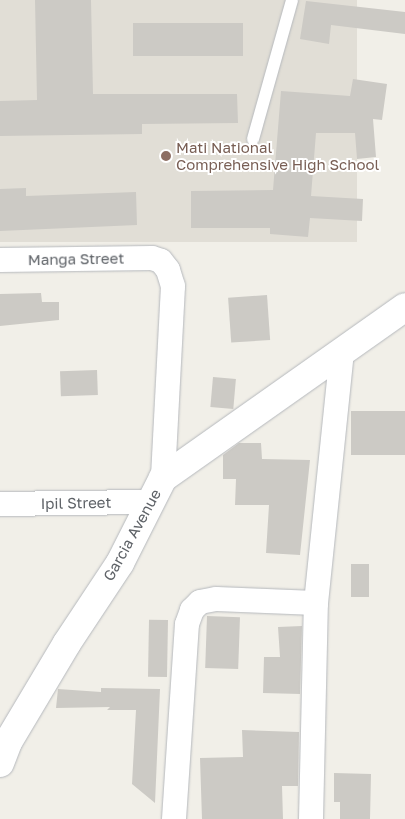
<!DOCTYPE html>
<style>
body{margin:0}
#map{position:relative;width:405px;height:819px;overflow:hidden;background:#f1efe8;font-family:"Golos Text",sans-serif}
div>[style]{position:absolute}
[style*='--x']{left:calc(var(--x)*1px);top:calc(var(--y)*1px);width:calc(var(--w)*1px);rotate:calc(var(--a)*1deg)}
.education>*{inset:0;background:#e1ded6;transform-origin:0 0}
.building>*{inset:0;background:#cccac5;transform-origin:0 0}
.roads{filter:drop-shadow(0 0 1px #b5b8bc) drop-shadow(0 0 1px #b5b8bc)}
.lane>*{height:12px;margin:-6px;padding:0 6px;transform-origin:6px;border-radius:6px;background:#fff}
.street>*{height:24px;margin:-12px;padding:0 12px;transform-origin:12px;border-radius:12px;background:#fff}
.secondary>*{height:28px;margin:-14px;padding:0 14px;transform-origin:14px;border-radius:14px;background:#fff}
.dots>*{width:14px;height:14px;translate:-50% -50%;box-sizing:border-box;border:2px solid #fff;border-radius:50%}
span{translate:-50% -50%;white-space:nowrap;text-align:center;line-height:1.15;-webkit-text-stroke:4px #fff;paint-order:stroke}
.education-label{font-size:15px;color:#785e54}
.left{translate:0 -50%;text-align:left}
.street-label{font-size:15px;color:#5f6368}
</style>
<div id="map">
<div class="education">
<i style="left:0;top:0;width:357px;height:242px"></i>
</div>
<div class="building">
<i style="clip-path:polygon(35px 0,91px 0,93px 94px,237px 94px,238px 123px,142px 124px,142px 134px,0 136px,0 101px,37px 100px)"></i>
<i style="clip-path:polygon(306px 1px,405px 12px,405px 34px,331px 25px,329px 44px,300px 39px)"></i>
<i style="left:243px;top:23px;width:33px;height:110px;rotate:90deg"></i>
<i style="clip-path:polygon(353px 79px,387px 84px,382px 120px,373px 119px,376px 157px,357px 159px,355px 133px,316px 133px,311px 196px,363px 199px,362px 221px,310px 218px,308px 237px,270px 234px,270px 228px,191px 228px,191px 191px,273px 190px,281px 91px,350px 96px)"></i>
<i style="clip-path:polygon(26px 188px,26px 196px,136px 192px,137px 225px,0 231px,0 189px)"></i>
<i style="clip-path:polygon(41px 293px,42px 302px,59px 302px,59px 320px,0 326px,0 294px)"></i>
<i style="left:267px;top:295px;width:45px;height:39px;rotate:86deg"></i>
<i style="left:97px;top:370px;width:25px;height:37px;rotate:88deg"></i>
<i style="left:213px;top:377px;width:23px;height:30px;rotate:5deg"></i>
<i style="left:405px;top:411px;width:44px;height:54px;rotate:90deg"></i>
<i style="clip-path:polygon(239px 443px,261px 443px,262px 459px,310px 460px,300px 555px,266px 553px,269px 505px,235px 505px,236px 479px,223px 479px,223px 455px)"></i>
<i style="left:351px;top:564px;width:18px;height:33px"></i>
<i style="left:207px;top:616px;width:33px;height:52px;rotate:2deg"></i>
<i style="left:168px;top:620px;width:57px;height:19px;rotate:91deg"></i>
<i style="clip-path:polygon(302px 626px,300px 694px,263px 693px,264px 657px,280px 657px,278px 627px)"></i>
<i style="clip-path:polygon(101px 688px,160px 689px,155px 803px,132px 784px,136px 710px,107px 710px,110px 707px,56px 708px,58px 689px,101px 692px)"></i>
<i style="clip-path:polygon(242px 730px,299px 732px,298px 786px,282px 786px,283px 819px,202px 819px,200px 758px,243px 757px)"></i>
<i style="clip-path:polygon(334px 773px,371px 774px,370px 819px,340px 819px,340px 802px,334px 802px)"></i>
</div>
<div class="roads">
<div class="lane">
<i style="--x:253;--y:139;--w:144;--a:-74.3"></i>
</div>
<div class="street">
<i style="--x:0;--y:260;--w:152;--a:-0.8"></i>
<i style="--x:152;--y:258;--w:9;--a:18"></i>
<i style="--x:161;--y:261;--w:11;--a:52"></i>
<i style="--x:168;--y:270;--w:17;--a:73"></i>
<i style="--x:173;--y:286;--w:192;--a:93"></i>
<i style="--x:0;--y:504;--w:152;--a:-0.8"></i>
<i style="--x:174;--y:819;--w:195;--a:-86.2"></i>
<i style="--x:187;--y:624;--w:15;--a:-70"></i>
<i style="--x:192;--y:610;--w:11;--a:-45"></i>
<i style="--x:200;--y:602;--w:16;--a:-11"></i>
<i style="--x:216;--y:599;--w:100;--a:2.3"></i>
<i style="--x:311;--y:819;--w:216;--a:-88.7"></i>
<i style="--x:316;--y:603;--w:252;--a:-84.1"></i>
</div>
<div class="secondary">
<i style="--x:0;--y:763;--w:22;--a:-69"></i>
<i style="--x:8;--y:742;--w:115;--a:-59.2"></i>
<i style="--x:67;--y:643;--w:96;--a:-56.5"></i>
<i style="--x:120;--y:563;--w:95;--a:-63.2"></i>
<i style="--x:163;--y:478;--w:296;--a:-35.2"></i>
</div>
</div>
<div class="dots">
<i style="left:166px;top:156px;background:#8d6e63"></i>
</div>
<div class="education-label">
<span class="left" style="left:176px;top:156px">Mati National<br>Comprehensive High School</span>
</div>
<div class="street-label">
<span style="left:76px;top:259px;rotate:-1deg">Manga Street</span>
<span style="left:76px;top:503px;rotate:-1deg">Ipil Street</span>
<span style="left:132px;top:535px;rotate:-61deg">Garcia Avenue</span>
</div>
</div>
